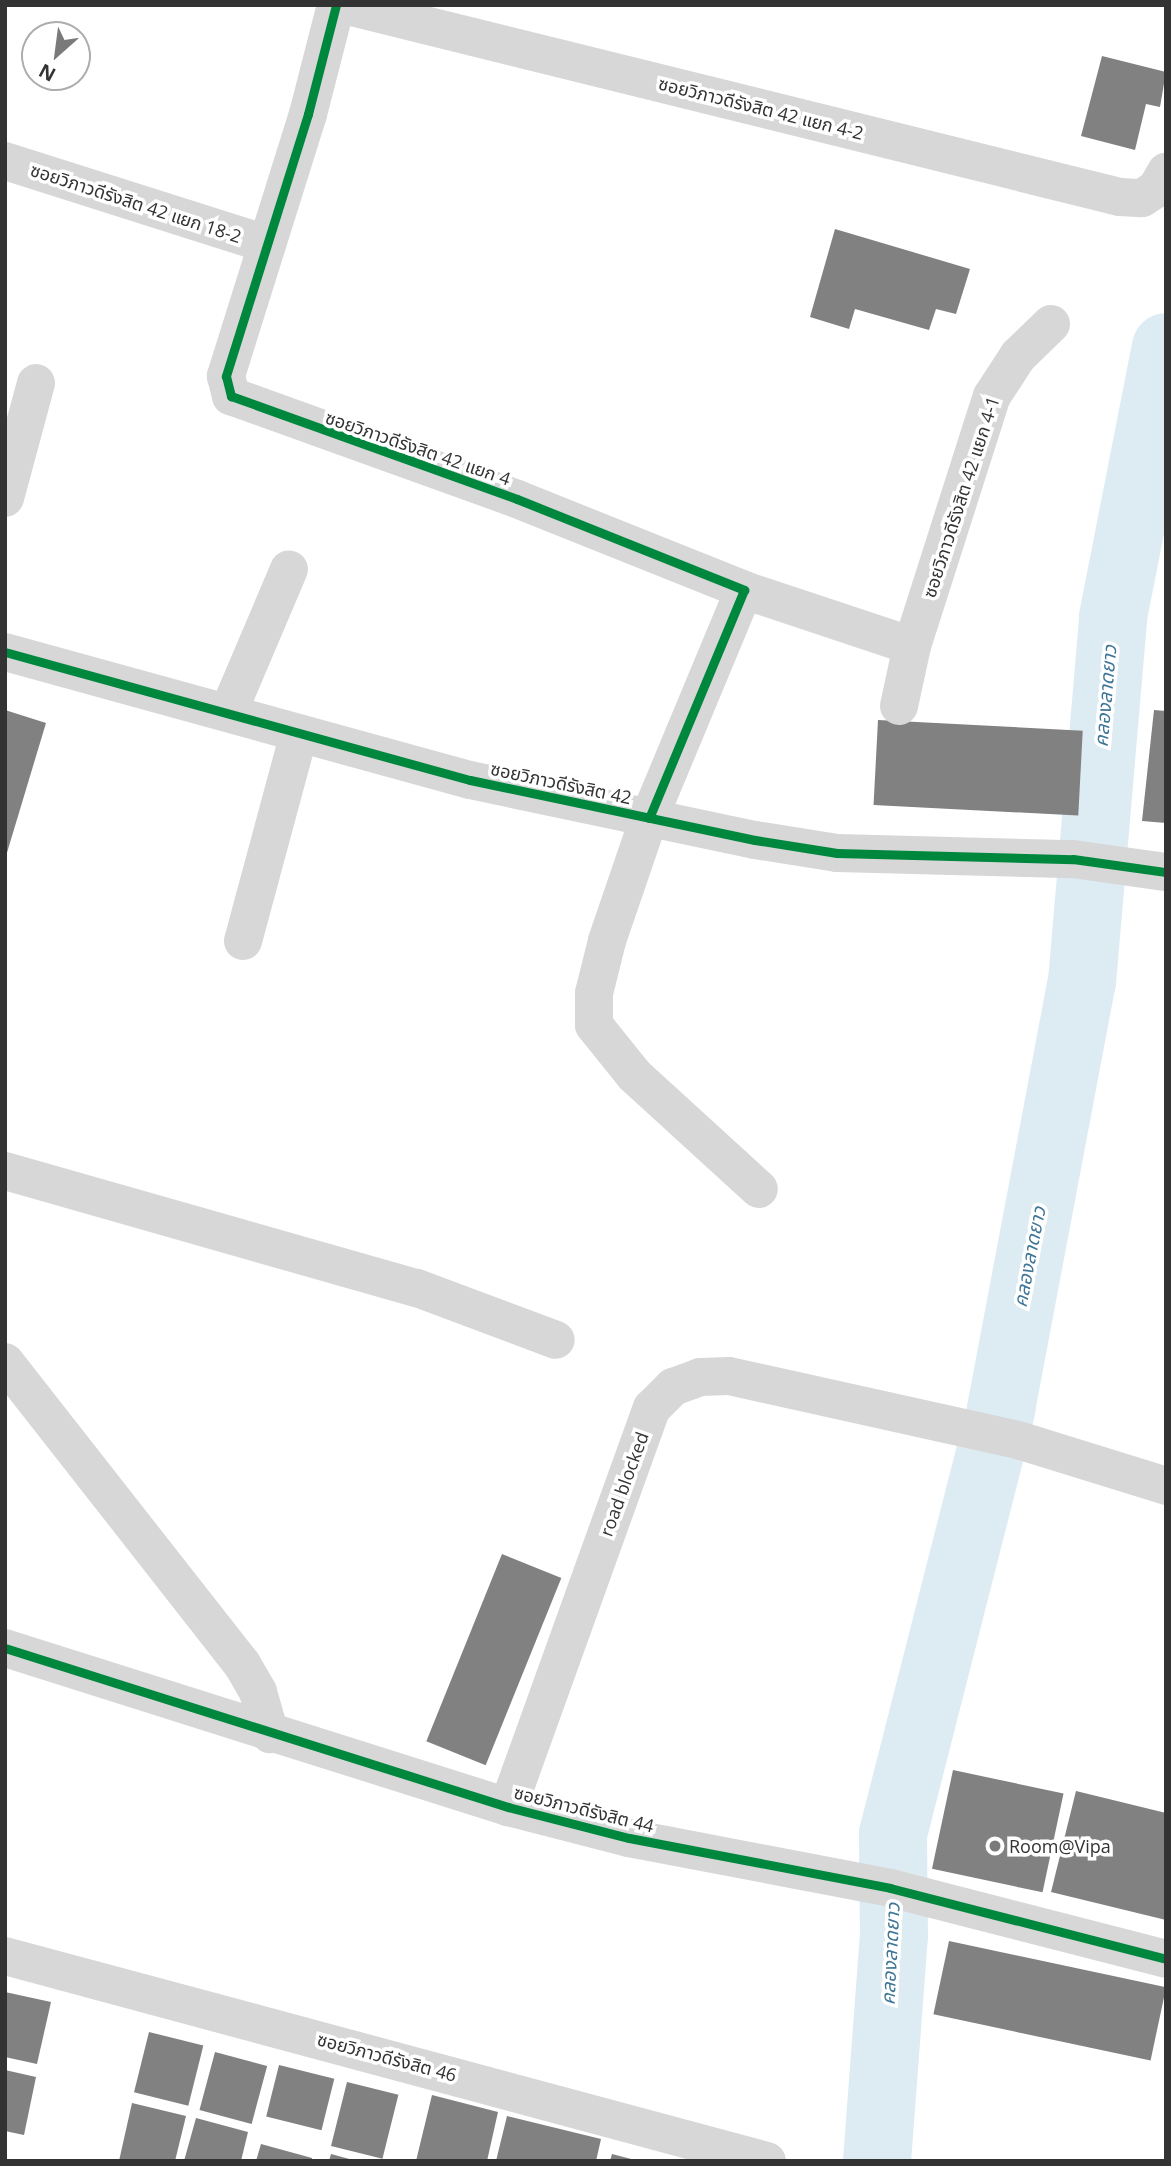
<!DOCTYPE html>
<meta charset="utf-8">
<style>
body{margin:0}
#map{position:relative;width:1171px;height:2166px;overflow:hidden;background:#fff;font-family:"Open Sans","Noto Sans Thai",sans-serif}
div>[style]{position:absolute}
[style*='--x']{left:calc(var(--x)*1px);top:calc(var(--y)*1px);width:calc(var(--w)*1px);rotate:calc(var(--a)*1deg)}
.river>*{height:68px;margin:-34px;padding:0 34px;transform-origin:34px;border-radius:34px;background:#ddebf3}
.building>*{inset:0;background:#818181;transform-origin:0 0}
.minor>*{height:38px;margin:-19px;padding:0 19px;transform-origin:19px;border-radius:19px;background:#d7d7d7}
.cycleway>*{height:9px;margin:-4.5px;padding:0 4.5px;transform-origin:4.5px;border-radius:4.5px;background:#00873e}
.dots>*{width:19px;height:19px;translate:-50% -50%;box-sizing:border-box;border:4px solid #fff;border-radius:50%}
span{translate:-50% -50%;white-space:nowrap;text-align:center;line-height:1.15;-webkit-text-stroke:7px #fff;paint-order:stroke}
.street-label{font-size:18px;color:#333}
.poi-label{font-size:18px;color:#333}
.left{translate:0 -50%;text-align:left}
.water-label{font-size:19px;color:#3f7597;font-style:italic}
.frame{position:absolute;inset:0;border:7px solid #333;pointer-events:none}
.north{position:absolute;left:21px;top:21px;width:70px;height:70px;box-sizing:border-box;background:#fff;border:2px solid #adadad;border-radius:50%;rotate:208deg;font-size:19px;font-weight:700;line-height:28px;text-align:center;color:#333}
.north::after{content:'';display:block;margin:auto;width:24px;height:32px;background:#7a7a7a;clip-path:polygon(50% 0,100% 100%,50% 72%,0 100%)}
</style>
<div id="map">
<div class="river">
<i style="--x:877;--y:2161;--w:226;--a:-85.7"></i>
<i style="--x:894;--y:1936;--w:102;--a:-90.6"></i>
<i style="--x:893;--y:1834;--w:439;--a:-75.7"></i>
<i style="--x:1001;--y:1409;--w:435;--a:-79.3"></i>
<i style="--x:1082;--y:982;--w:366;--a:-85.1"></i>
<i style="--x:1113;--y:617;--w:275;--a:-78.9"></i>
</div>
<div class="building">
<i style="clip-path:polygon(1102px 56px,1166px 72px,1160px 107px,1146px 104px,1135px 150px,1081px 136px)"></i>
<i style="clip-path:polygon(835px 229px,970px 269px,956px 314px,936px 309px,929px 330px,855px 309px,849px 329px,810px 317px)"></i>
<i style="clip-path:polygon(5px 710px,46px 723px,6px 856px,5px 856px)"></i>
<i style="clip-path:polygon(1154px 710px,1166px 711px,1166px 823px,1142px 821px)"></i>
<i style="left:878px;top:720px;width:205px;height:85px;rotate:3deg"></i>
<i style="left:502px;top:1554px;width:64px;height:202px;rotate:22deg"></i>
<i style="left:953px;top:1770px;width:113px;height:101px;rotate:12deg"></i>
<i style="clip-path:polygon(1076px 1791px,1166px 1813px,1166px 1920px,1051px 1892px)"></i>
<i style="left:949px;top:1941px;width:222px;height:75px;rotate:12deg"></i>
<i style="clip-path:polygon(5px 1992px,51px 2002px,37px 2064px,5px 2057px)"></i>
<i style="left:149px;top:2032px;width:56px;height:62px;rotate:14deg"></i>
<i style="left:215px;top:2052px;width:54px;height:60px;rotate:15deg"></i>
<i style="left:279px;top:2065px;width:57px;height:53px;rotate:14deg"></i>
<i style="clip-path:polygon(5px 2070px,36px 2077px,24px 2135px,5px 2131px)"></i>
<i style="left:347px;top:2082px;width:53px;height:66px;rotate:14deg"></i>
<i style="clip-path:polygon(432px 2095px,498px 2112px,487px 2161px,416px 2161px)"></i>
<i style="clip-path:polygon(132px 2103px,186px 2116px,175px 2161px,119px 2161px)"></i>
<i style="clip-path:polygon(507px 2116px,601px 2139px,596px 2161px,496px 2161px)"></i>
<i style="clip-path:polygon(196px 2118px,248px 2132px,241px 2161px,184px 2161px)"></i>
<i style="clip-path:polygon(261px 2144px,312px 2158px,312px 2161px,256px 2161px)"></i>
<i style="clip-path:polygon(331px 2154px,353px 2160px,353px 2161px,329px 2161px)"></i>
<i style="clip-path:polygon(612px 2154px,635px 2160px,635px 2161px,610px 2161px)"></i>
</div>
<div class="minor">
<i style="--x:336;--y:5;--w:113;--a:104.4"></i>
<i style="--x:308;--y:114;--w:275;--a:107.4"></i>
<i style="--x:226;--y:376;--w:21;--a:76"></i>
<i style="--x:231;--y:396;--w:304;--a:19.8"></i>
<i style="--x:517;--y:499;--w:245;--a:21.8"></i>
<i style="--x:744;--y:590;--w:247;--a:112.6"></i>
<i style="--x:649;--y:818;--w:130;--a:108.9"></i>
<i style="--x:607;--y:941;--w:54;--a:104"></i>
<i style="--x:594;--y:993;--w:32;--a:90"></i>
<i style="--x:594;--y:1025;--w:64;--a:51.3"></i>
<i style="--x:634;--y:1075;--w:169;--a:42.4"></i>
<i style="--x:344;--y:5;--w:799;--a:13.9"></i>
<i style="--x:1120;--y:197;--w:22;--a:3"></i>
<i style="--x:1142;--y:198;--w:17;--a:-33"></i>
<i style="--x:1156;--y:189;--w:20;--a:-60"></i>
<i style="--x:5;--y:161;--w:275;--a:17.6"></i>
<i style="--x:5;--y:498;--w:119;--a:-74.9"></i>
<i style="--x:744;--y:590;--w:177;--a:18.4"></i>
<i style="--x:5;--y:652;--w:482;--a:15.4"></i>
<i style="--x:470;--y:780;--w:291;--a:11.9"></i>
<i style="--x:755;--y:840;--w:83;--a:9"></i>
<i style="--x:837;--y:853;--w:236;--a:1.5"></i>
<i style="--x:1073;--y:859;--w:94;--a:8"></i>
<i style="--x:899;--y:706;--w:61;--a:-77.8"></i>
<i style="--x:912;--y:646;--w:262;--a:-72.3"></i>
<i style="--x:992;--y:396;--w:48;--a:-57"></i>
<i style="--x:1018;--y:356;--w:46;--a:-44.1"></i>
<i style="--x:228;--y:713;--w:156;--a:-67"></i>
<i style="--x:243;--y:941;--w:215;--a:-74.9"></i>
<i style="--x:5;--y:1171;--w:428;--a:15.9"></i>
<i style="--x:417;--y:1288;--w:148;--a:20.5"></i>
<i style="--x:5;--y:1362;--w:384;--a:51.9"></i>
<i style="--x:242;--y:1664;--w:32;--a:60"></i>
<i style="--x:258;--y:1692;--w:44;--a:74.1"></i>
<i style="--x:5;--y:1648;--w:528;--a:17.54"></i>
<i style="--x:508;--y:1807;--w:125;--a:14.4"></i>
<i style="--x:629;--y:1838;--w:266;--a:10.8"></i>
<i style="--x:890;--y:1888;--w:285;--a:14.4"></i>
<i style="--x:508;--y:1807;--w:424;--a:-70.2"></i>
<i style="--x:652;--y:1408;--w:30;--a:-45"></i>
<i style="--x:673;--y:1387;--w:29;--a:-20"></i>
<i style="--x:700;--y:1377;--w:29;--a:-2"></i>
<i style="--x:729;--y:1376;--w:299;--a:12.5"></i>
<i style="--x:1021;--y:1441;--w:152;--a:17.2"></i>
<i style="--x:5;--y:1956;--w:789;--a:15.06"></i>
</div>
<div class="cycleway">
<i style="--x:336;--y:5;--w:113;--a:104.4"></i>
<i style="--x:308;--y:114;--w:275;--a:107.4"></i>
<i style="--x:226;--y:376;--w:21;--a:76"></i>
<i style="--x:231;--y:396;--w:304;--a:19.8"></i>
<i style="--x:517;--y:499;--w:245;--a:21.8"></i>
<i style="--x:744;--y:590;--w:247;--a:112.6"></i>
<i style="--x:5;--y:652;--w:482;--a:15.4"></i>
<i style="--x:470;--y:780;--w:291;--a:11.9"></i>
<i style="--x:755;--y:840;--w:83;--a:9"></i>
<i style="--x:837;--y:853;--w:236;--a:1.5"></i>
<i style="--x:1073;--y:859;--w:94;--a:8"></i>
<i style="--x:5;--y:1648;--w:528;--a:17.54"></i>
<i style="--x:508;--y:1807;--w:125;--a:14.4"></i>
<i style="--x:629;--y:1838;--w:266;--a:10.8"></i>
<i style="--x:890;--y:1888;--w:285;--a:14.4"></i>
</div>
<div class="dots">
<i style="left:995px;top:1846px;background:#7a7a7a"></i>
</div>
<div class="street-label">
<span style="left:761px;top:108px;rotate:14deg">ซอยวิภาวดีรังสิต 42 แยก 4-2</span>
<span style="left:136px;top:203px;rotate:18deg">ซอยวิภาวดีรังสิต 42 แยก 18-2</span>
<span style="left:418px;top:448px;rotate:19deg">ซอยวิภาวดีรังสิต 42 แยก 4</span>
<span style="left:961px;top:497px;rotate:-72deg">ซอยวิภาวดีรังสิต 42 แยก 4-1</span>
<span style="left:561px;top:783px;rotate:12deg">ซอยวิภาวดีรังสิต 42</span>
<span style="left:624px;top:1484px;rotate:-70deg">road blocked</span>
<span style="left:584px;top:1809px;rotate:14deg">ซอยวิภาวดีรังสิต 44</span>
<span style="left:387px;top:2057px;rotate:15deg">ซอยวิภาวดีรังสิต 46</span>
</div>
<div class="poi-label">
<span class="left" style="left:1009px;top:1846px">Room@Vipa</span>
</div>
<div class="water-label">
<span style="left:1106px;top:696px;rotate:-85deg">คลองลาดยาว</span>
<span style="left:1030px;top:1257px;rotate:-79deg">คลองลาดยาว</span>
<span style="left:891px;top:1954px;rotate:-87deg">คลองลาดยาว</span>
</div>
<div class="frame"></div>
<div class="north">N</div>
</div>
